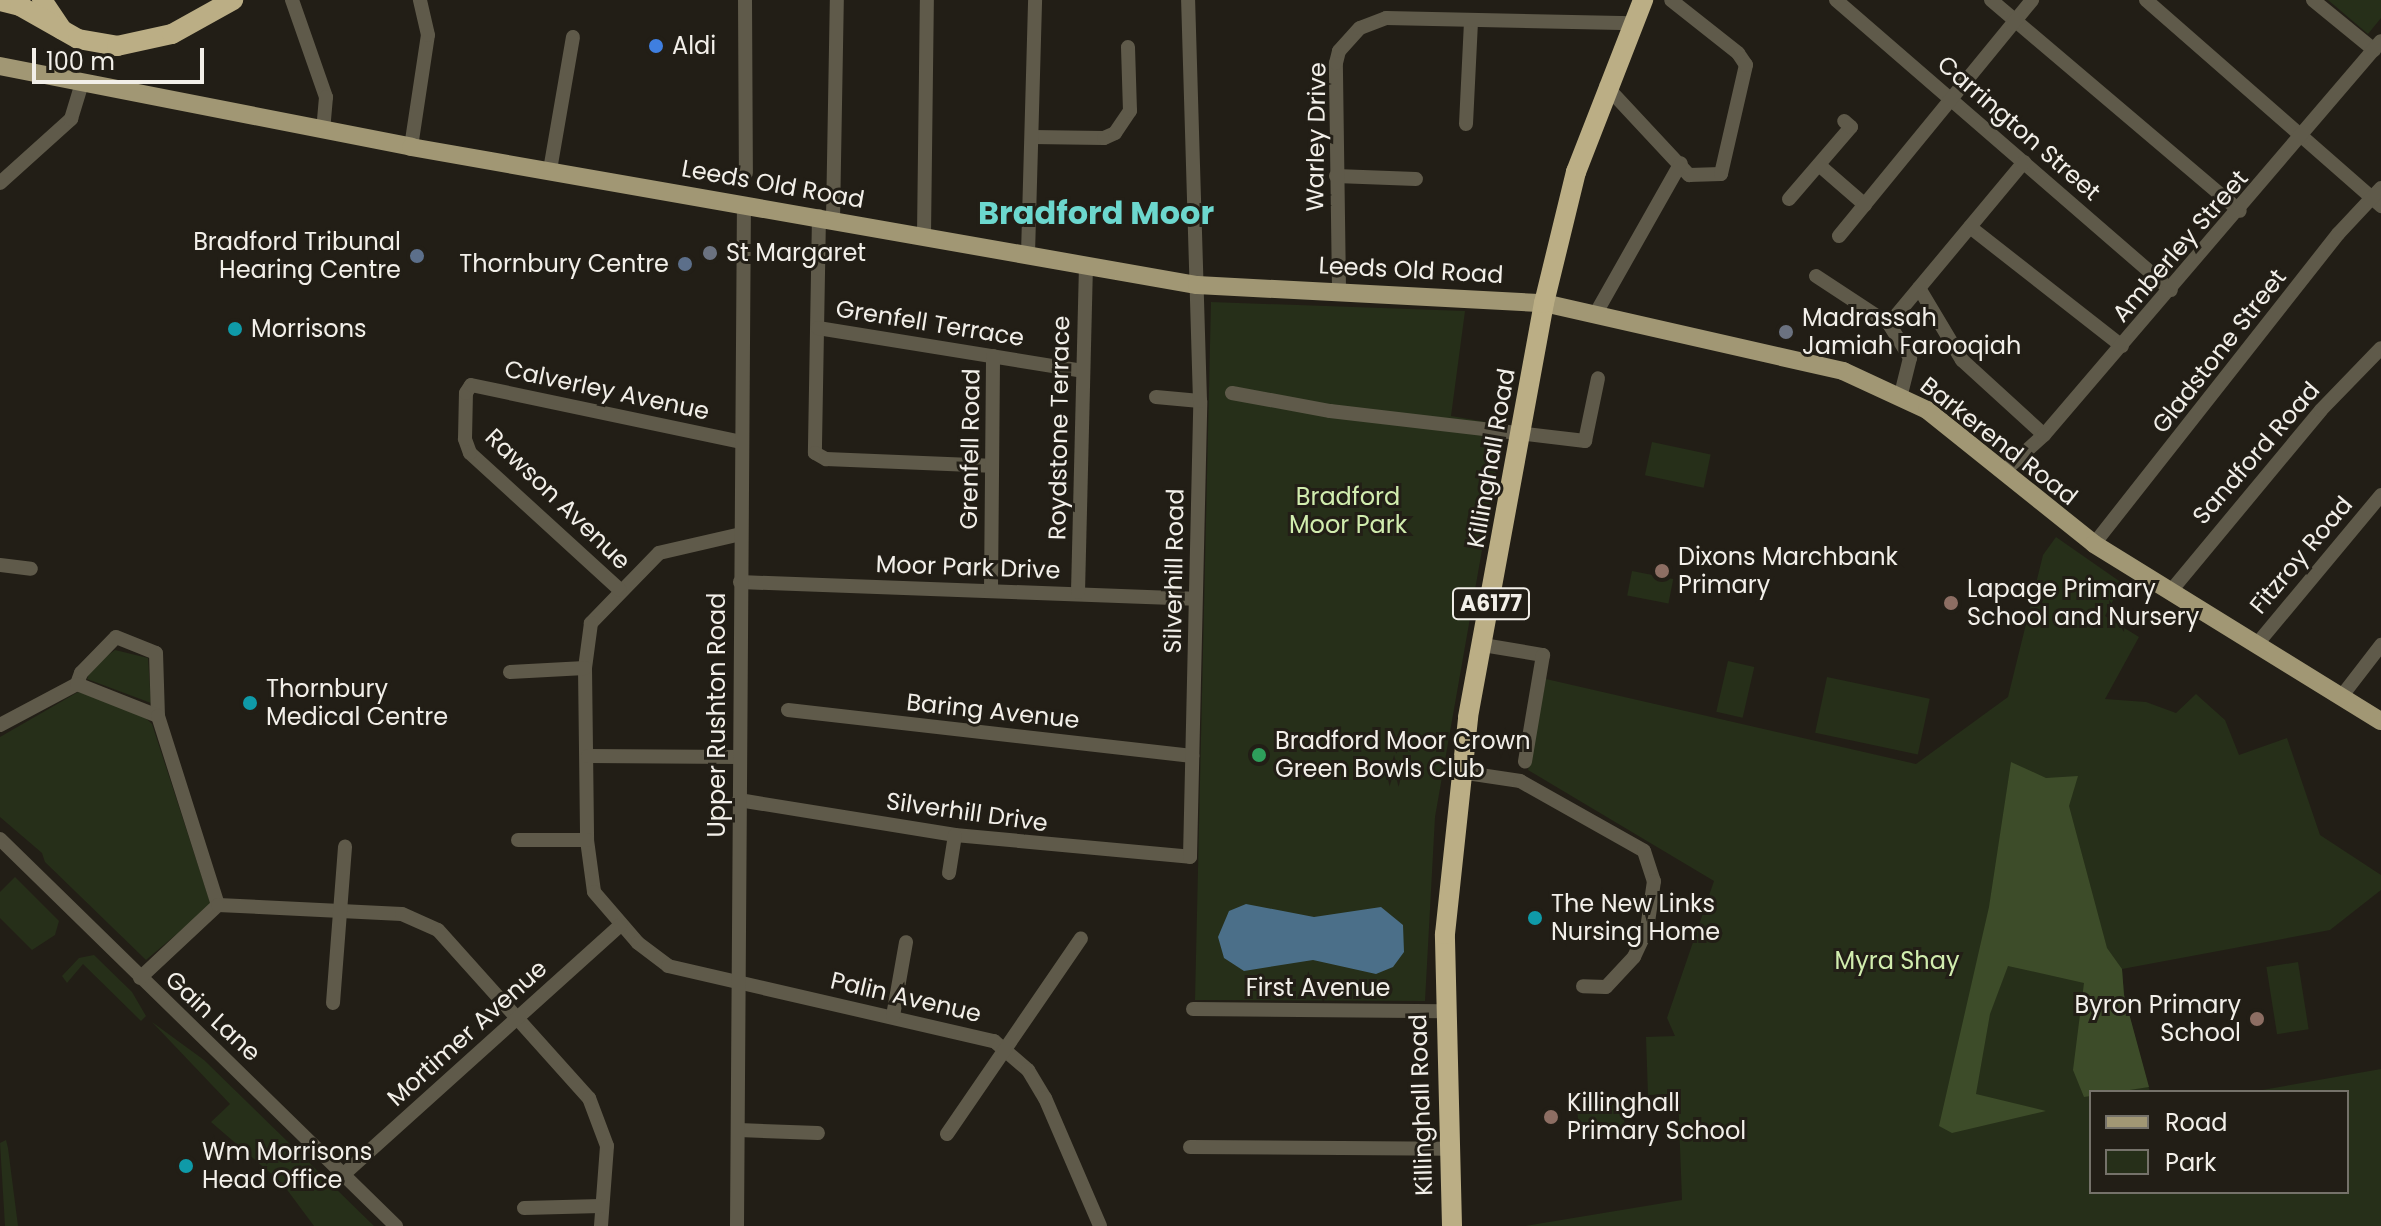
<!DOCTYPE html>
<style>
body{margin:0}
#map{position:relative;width:2381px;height:1226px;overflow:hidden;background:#221e16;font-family:Poppins,sans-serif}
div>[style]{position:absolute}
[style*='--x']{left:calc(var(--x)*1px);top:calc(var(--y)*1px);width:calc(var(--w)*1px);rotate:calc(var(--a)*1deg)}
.green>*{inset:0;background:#262f19;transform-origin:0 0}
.forest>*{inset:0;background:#3d4c29}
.water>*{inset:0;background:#4b6f89}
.minor>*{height:14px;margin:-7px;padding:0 7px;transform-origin:7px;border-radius:7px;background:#5f5a4a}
.major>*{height:18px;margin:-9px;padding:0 9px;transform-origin:9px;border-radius:9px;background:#a19774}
.highway>*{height:20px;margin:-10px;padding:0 10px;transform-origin:10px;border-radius:10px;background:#bbae85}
.dots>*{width:22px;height:22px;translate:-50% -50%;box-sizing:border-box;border:4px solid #221e16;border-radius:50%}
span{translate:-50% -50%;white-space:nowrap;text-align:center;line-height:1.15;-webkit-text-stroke:6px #221e16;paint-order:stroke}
.shield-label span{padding:2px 6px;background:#221e16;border:2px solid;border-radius:6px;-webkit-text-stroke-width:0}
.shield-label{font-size:22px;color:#f2efe9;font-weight:700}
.poi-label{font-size:24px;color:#f2efe9}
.left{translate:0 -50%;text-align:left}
.right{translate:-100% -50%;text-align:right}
.street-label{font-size:24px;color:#f2efe9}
.park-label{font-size:24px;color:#d1edae}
.district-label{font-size:32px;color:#6cd7ce;font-weight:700}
.legend{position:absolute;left:2089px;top:1090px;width:260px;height:104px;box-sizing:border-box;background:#221e16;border:2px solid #75726a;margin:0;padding:10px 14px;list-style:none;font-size:24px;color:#f2efe9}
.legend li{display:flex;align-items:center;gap:16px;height:40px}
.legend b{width:40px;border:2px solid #75726a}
.scale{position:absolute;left:32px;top:48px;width:172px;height:36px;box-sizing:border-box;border:4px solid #f2efe9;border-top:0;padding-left:10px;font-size:24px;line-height:28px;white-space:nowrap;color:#f2efe9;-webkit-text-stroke:6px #221e16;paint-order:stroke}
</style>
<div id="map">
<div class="green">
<i style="clip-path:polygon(2328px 0,2381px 0,2381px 18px,2368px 34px)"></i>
<i style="clip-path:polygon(1211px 302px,1465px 311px,1451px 416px,1504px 425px,1435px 817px,1425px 1001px,1195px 1000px)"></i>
<i style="left:1652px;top:442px;width:60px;height:34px;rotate:12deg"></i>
<i style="clip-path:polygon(2056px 537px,2122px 583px,2105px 616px,2139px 637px,2105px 699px,2146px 702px,2176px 713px,2196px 694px,2225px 720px,2239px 755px,2287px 738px,2320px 835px,2381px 875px,2381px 890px,2330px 930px,2122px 969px,2124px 995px,2150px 1092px,2091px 1092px,2091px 1192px,2347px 1192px,2347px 1092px,2251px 1092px,2381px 1069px,2381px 1226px,1525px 1226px,1682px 1200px,1678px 1094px,1648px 1095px,1646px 1037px,1675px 1036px,1667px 1018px,1714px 881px,1528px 770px,1546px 679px,1916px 764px,2008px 697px,2043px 555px)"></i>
<i style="left:1632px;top:571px;width:42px;height:25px;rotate:11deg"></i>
<i style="clip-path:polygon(115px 650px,148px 658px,151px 703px,87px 679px,92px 667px)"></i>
<i style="left:1728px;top:661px;width:27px;height:52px;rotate:13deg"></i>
<i style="left:1827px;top:677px;width:105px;height:57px;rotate:12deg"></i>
<i style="clip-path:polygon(78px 692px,137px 710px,152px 724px,211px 905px,146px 960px,45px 862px,42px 853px,0 817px,0 737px)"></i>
<i style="clip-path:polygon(15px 877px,59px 921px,55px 935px,32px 950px,0 918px,0 892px)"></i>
<i style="clip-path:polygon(94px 955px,132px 992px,146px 1016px,141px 1021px,83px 964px,67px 983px,62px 976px,79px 958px)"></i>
<i style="left:2298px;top:962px;width:68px;height:32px;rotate:81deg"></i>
<i style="clip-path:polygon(152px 1022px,204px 1060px,374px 1226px,314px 1226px,282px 1183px,211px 1122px,230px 1104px)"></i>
<i style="left:1623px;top:1104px;width:28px;height:46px;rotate:86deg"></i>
<i style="clip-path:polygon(6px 1140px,8px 1148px,18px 1226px,5px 1226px,0 1143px)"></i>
</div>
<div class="forest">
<i style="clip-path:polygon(2011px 762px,2046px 778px,2078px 776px,2069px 806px,2107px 948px,2122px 969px,2124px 995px,2149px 1087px,2084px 1097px,2073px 1070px,2084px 983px,2008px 966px,1990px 1014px,1976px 1094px,2046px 1111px,1952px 1133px,1939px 1126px,1989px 907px)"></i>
</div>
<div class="water">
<i style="clip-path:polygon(1246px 904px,1314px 917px,1381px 907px,1403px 925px,1404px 952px,1393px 967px,1376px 974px,1313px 960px,1244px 971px,1224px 958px,1218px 937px,1229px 911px)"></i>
</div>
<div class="minor">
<i style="--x:292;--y:0;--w:103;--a:70.7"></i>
<i style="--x:326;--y:97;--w:33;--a:95"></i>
<i style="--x:745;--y:0;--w:173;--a:89.7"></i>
<i style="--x:1836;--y:0;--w:443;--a:40.9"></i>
<i style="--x:1991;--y:0;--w:326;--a:40.3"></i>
<i style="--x:2146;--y:0;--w:313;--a:41.2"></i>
<i style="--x:2313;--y:0;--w:79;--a:39.3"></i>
<i style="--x:1606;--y:86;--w:122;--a:47"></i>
<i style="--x:1689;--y:175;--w:32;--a:-2"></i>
<i style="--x:1721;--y:174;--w:112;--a:-77.1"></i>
<i style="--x:1746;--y:65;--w:14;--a:-124"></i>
<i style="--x:1738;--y:53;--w:85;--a:-141.7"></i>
<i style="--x:1466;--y:124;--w:104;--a:-87.2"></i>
<i style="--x:1032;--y:137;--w:72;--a:0.8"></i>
<i style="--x:1104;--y:138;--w:12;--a:-24"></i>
<i style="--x:1115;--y:133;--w:27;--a:-56"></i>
<i style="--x:1130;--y:111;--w:64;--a:-91.8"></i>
<i style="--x:411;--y:147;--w:113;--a:-81.4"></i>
<i style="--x:428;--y:35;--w:36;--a:-103"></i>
<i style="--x:1819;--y:165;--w:61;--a:41"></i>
<i style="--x:550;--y:170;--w:135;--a:-80.2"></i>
<i style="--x:1336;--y:176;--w:80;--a:2.1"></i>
<i style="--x:0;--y:183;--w:96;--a:-42"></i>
<i style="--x:71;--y:119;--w:38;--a:-73"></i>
<i style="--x:1789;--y:199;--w:95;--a:-49.3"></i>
<i style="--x:1851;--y:127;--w:9;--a:-139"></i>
<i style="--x:819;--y:216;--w:237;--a:91"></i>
<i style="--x:815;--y:453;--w:13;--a:29"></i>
<i style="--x:826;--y:459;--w:164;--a:2.4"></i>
<i style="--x:833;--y:219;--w:219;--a:-89"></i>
<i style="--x:1970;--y:227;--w:193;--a:38.1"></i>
<i style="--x:924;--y:235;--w:235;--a:-89.3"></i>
<i style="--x:1839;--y:236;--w:305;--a:-50.7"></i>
<i style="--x:1028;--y:254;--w:254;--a:-88.4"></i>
<i style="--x:1816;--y:276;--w:87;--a:33.3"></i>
<i style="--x:1889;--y:324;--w:40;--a:58"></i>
<i style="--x:1910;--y:358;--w:38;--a:104"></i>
<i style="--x:1919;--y:288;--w:84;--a:59.2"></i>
<i style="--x:1962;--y:360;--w:111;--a:42.4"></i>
<i style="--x:1339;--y:289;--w:226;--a:-90.8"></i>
<i style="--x:1336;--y:63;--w:12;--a:-76"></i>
<i style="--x:1339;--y:51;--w:31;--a:-48"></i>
<i style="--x:1360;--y:28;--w:28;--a:-21"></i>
<i style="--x:1386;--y:18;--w:247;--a:1.2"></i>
<i style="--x:1596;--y:313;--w:172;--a:-60.5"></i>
<i style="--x:1889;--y:324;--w:211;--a:-50.2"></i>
<i style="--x:818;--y:328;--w:268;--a:9.2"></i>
<i style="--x:1232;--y:393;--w:100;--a:10.4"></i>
<i style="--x:1330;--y:411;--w:257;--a:6.7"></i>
<i style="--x:1585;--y:441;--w:64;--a:-78.3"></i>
<i style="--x:1156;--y:397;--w:44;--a:5.2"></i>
<i style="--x:2003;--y:472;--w:55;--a:-42.1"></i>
<i style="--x:2044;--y:435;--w:518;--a:-49.46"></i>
<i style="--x:741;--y:534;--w:84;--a:167"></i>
<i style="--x:659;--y:553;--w:98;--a:134.2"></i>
<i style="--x:591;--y:623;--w:45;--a:97.6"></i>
<i style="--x:585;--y:668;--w:172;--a:89.3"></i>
<i style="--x:587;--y:840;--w:52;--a:82.3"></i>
<i style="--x:594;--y:892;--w:67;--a:49.2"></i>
<i style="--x:638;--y:943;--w:38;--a:37"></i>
<i style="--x:668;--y:966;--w:335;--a:13"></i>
<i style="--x:994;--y:1041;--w:45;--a:40.5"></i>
<i style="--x:1028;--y:1070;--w:33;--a:59"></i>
<i style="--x:1045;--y:1098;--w:139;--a:66.7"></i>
<i style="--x:2094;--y:544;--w:395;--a:-51.8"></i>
<i style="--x:2338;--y:234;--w:63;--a:-46.9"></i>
<i style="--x:0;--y:565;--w:31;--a:7"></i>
<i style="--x:740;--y:582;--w:454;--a:2.1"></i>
<i style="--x:620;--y:590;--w:203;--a:-137.6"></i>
<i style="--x:470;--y:453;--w:15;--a:-110"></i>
<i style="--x:465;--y:439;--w:46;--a:-88.8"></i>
<i style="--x:466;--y:393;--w:9;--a:-58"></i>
<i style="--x:471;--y:385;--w:277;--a:11.9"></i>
<i style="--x:991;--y:590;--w:234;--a:-89.5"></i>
<i style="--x:1078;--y:592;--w:327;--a:-88.6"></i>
<i style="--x:2170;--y:592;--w:236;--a:-50.3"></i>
<i style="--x:2321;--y:410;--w:86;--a:-45.9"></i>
<i style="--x:2257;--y:644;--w:194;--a:-50.2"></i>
<i style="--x:1483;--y:645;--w:61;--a:9.5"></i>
<i style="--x:1543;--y:655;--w:108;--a:99.6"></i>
<i style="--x:510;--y:672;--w:75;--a:-3.1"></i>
<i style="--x:77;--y:684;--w:12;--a:-70"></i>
<i style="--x:81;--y:673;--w:50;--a:-45.8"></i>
<i style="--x:116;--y:637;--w:43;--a:21.8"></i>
<i style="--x:156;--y:653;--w:63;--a:88.2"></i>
<i style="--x:2341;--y:697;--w:66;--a:-52.4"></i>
<i style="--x:788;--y:710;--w:407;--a:6.5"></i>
<i style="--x:0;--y:725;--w:87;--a:-28"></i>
<i style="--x:77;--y:684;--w:87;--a:21.6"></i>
<i style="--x:158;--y:716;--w:198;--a:72.4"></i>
<i style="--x:588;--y:756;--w:151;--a:0.4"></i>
<i style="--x:1460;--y:772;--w:61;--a:8.5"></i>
<i style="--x:1520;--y:781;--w:142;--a:29.4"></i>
<i style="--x:1644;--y:851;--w:32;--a:72"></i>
<i style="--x:1654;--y:881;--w:49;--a:98.3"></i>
<i style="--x:1647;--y:929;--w:31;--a:115"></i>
<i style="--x:1634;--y:957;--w:41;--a:133"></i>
<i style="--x:1606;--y:987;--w:23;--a:-178"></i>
<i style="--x:739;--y:800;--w:219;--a:9.2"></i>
<i style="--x:955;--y:835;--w:236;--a:5.3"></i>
<i style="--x:1190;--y:857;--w:456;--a:-88.7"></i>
<i style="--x:1200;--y:401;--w:401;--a:-91.7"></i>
<i style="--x:0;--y:839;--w:554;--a:44.34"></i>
<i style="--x:518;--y:840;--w:69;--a:0"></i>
<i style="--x:949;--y:873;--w:38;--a:-81"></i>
<i style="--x:140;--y:978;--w:107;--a:-43.1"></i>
<i style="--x:218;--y:905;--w:184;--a:2.8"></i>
<i style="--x:402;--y:914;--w:39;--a:24"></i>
<i style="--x:438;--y:930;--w:226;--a:48.1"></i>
<i style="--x:589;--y:1098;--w:51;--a:69.4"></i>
<i style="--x:607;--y:1146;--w:80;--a:94.3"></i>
<i style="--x:333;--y:1003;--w:157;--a:-85.6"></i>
<i style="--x:1193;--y:1009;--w:251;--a:0.5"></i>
<i style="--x:893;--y:1016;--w:75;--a:-80"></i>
<i style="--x:739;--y:1130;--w:79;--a:2.2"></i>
<i style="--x:947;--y:1134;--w:237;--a:-55.6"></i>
<i style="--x:1190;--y:1147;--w:258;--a:0.4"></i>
<i style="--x:344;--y:1174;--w:372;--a:-42"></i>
<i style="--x:524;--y:1208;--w:77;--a:-1.5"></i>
<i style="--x:737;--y:1226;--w:1022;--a:-89.61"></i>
</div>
<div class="major">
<i style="--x:0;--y:66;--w:419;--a:11.1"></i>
<i style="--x:411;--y:147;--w:798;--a:9.96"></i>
<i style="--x:1197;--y:285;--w:347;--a:3"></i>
<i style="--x:1544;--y:303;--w:307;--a:12.8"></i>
<i style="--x:1843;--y:371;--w:93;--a:24.9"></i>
<i style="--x:1927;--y:410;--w:214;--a:38.7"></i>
<i style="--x:2094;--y:544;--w:337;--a:31.7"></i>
</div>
<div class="highway">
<i style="--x:42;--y:0;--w:36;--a:56"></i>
<i style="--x:0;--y:1;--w:21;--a:14"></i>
<i style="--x:20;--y:6;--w:67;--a:29.6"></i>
<i style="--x:78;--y:39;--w:40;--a:10"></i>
<i style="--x:117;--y:46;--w:56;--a:-12.3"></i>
<i style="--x:172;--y:34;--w:70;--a:-29.1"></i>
<i style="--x:1452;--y:1226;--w:292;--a:-91.4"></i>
<i style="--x:1445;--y:934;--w:218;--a:-83.9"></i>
<i style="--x:1468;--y:717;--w:421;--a:-79.6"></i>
<i style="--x:1544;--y:303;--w:135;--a:-76.3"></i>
<i style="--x:1576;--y:172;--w:185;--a:-68.7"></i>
</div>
<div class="dots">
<i style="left:656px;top:46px;background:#3f7fe0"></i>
<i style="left:710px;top:253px;background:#6b7280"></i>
<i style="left:417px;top:256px;background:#5c6f8a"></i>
<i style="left:685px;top:264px;background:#5c6f8a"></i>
<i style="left:235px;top:329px;background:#0f9aa8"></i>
<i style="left:1786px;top:332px;background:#6b7280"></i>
<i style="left:1662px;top:571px;background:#8d6e63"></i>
<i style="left:1951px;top:603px;background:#8d6e63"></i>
<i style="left:250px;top:703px;background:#0f9aa8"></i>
<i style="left:1259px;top:755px;background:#2e9e5b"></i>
<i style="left:1535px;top:918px;background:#0f9aa8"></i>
<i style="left:2257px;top:1019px;background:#8d6e63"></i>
<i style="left:1551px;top:1117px;background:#8d6e63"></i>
<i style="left:186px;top:1166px;background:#0f9aa8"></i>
</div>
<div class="shield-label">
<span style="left:1491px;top:604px">A6177</span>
</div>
<div class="poi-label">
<span class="left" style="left:672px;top:46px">Aldi</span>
<span class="right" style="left:401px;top:256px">Bradford Tribunal<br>Hearing Centre</span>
<span class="left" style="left:726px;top:253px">St Margaret</span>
<span class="right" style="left:669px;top:264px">Thornbury Centre</span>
<span class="left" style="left:1802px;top:332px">Madrassah<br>Jamiah Farooqiah</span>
<span class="left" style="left:251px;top:329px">Morrisons</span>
<span class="left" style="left:1678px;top:571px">Dixons Marchbank<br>Primary</span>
<span class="left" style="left:1967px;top:603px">Lapage Primary<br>School and Nursery</span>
<span class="left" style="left:266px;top:703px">Thornbury<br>Medical Centre</span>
<span class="left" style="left:1275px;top:755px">Bradford Moor Crown<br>Green Bowls Club</span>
<span class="left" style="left:1551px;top:918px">The New Links<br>Nursing Home</span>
<span class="right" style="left:2241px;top:1019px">Byron Primary<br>School</span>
<span class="left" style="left:1567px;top:1117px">Killinghall<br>Primary School</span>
<span class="left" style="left:202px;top:1166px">Wm Morrisons<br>Head Office</span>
</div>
<div class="street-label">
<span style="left:2019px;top:128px;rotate:41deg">Carrington Street</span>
<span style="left:1316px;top:137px;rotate:-89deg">Warley Drive</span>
<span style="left:773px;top:184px;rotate:10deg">Leeds Old Road</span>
<span style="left:2180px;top:246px;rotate:-49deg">Amberley Street</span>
<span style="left:1411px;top:270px;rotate:3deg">Leeds Old Road</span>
<span style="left:930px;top:323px;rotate:9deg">Grenfell Terrace</span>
<span style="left:2219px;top:351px;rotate:-52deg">Gladstone Street</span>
<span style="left:607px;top:390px;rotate:12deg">Calverley Avenue</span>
<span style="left:1059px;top:428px;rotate:-89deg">Roydstone Terrace</span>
<span style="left:1999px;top:441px;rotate:38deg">Barkerend Road</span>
<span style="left:970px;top:449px;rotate:-89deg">Grenfell Road</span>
<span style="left:2256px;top:453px;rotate:-49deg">Sandford Road</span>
<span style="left:1491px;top:458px;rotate:-80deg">Killinghall Road</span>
<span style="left:558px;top:499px;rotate:44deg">Rawson Avenue</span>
<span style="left:2301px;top:555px;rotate:-50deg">Fitzroy Road</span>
<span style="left:968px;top:567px;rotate:2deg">Moor Park Drive</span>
<span style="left:1174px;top:571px;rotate:-89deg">Silverhill Road</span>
<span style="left:993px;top:711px;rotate:6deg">Baring Avenue</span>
<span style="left:717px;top:715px;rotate:-90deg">Upper Rushton Road</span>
<span style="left:967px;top:812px;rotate:8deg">Silverhill Drive</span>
<span style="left:1318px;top:988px">First Avenue</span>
<span style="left:906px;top:997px;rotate:13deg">Palin Avenue</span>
<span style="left:213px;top:1016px;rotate:43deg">Gain Lane</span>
<span style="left:467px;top:1033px;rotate:-42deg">Mortimer Avenue</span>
<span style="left:1421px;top:1105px;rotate:-92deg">Killinghall Road</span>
</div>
<div class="park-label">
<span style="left:1348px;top:511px">Bradford<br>Moor Park</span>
<span style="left:1897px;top:961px">Myra Shay</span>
</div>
<div class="district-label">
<span style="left:1096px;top:213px">Bradford Moor</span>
</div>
<ul class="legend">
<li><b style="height:10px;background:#a19774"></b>Road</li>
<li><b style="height:22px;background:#262f19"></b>Park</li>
</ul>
<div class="scale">100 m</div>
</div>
